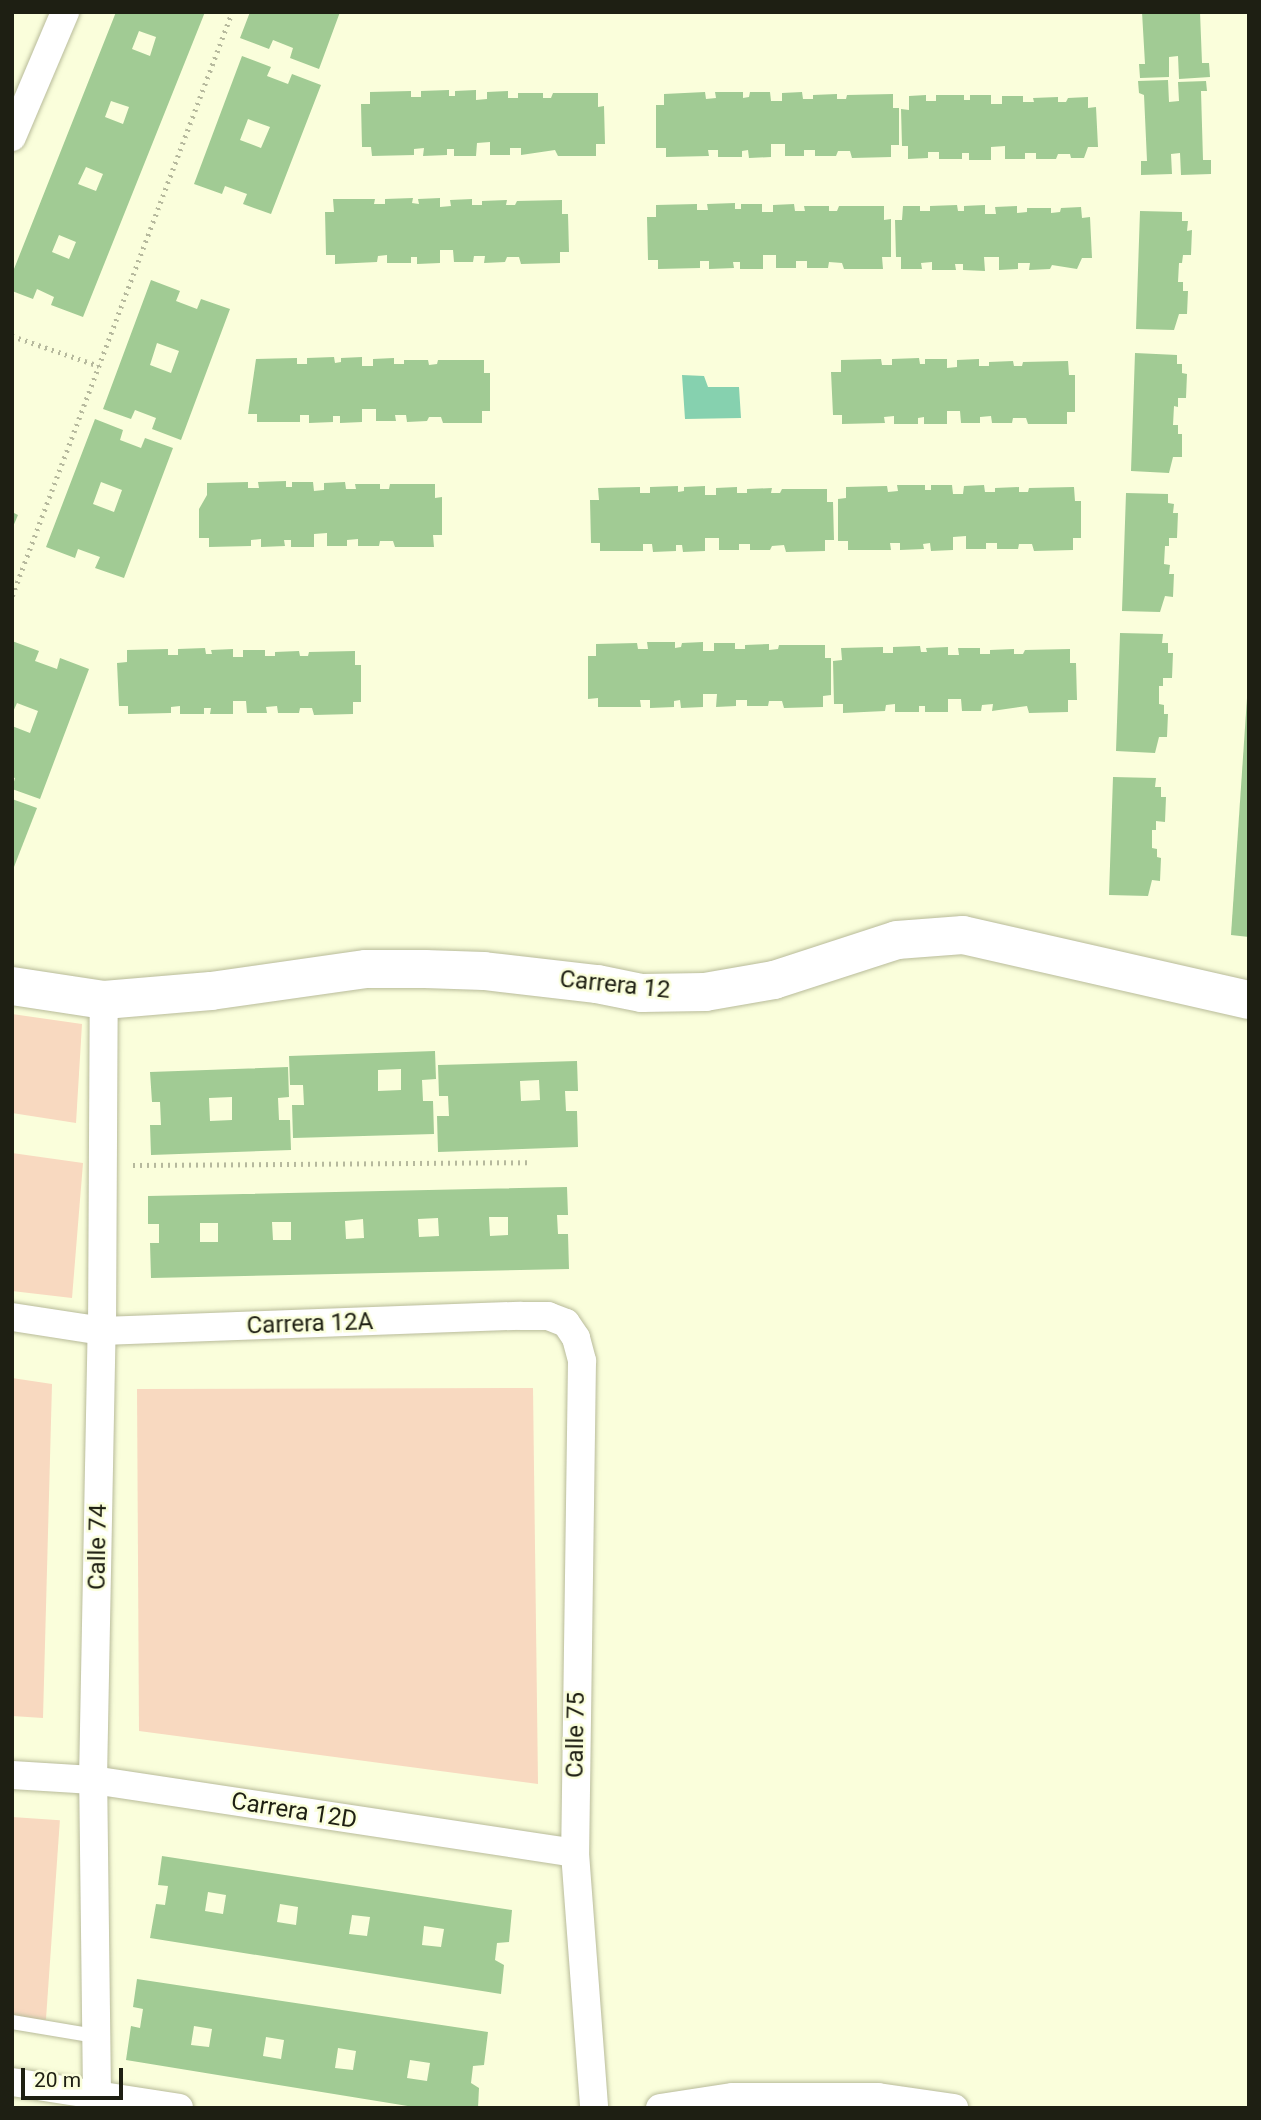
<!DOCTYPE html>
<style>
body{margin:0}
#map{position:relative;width:1261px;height:2120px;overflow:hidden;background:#fafedb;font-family:Roboto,sans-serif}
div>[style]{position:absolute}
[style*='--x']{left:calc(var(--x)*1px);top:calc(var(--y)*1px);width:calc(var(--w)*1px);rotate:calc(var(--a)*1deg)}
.green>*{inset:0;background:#f8d9c0;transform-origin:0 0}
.water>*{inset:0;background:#86d1af}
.building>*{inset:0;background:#a1cb94}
.path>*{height:4.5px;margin-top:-2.25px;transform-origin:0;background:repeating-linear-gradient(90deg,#b6b99d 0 2px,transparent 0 7px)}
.roads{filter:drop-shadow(0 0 2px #b8bb9a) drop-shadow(0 0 2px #b8bb9a)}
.service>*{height:14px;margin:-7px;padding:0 7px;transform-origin:7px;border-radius:7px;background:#fff}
.minor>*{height:28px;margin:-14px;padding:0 14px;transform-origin:14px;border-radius:14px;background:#fff}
.secondary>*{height:38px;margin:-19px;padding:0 19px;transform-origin:19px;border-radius:19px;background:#fff}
span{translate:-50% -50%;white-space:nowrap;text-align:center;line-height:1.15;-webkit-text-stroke:5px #fafedb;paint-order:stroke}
.street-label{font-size:24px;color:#1e1f13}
.frame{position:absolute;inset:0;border:14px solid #1e1f13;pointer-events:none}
.scale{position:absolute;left:21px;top:2068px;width:102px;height:32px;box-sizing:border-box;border:4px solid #1e1f13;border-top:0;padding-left:9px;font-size:21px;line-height:24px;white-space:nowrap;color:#1e1f13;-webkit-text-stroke:5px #fafedb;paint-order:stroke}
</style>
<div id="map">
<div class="green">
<i style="clip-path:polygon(12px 1014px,82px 1024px,76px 1123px,12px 1113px)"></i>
<i style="clip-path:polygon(12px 1153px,83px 1163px,72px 1298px,12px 1291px)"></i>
<i style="clip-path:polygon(12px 1378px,52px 1384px,43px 1718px,12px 1716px)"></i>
<i style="clip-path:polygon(533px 1388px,538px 1784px,139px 1731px,137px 1389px)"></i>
<i style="left:12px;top:1817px;width:48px;height:200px;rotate:4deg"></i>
</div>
<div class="water">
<i style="clip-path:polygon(682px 375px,704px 376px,708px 387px,739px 387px,741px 418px,685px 419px)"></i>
</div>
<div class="building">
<i style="clip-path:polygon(evenodd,116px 12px,205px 12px,83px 317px,51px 305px,54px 297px,37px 289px,33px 299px,12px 291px,12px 274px,116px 12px,139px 31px,156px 37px,150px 56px,132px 49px,139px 31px,116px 12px,111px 101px,129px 107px,123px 124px,105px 117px,111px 101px,116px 12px,86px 167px,103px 174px,96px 191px,78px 184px,86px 167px,116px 12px,59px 235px,76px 242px,69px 259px,52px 252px,59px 235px)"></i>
<i style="clip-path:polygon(250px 12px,340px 12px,319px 69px,290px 58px,293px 48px,273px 40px,269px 49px,240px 38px)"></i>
<i style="clip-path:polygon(1142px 12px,1200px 12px,1202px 63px,1209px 63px,1210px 77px,1179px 79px,1178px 56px,1169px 57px,1169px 77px,1140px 78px,1139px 64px,1145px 64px)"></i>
<i style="clip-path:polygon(evenodd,242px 56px,271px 67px,267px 76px,288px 84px,292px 74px,321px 85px,271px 214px,243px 204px,247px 194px,225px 186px,222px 194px,194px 184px,242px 56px,248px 119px,270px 127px,261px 148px,240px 140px,248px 119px)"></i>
<i style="clip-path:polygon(1168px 80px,1169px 102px,1179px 101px,1178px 82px,1206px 81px,1207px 91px,1201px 91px,1203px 160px,1211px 160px,1211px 174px,1181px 175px,1180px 153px,1171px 154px,1172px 174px,1141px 175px,1141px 161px,1147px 161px,1144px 95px,1139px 93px,1138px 81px)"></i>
<i style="clip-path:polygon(449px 90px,449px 96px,455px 96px,455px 91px,476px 90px,476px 100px,487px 99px,487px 92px,508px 91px,508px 98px,518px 98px,518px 93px,543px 93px,543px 98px,551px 98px,553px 93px,598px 93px,598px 107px,604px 106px,605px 144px,596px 144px,596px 156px,558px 156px,555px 150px,521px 155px,521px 148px,510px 148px,510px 155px,490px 155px,490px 142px,477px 143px,476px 156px,454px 156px,454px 149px,447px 149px,447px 155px,423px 156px,424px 148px,414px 149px,414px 155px,372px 156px,371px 147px,362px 147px,361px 104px,370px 104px,370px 92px,411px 91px,411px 97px,421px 97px,421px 91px)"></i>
<i style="clip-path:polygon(705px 92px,706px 99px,716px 98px,715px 92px,743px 92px,743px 98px,749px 97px,750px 92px,770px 92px,771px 101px,782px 101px,782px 93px,802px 92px,803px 99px,813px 99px,813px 95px,837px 94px,837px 99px,846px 99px,847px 95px,893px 94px,893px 108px,899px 108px,899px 145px,891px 145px,891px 157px,852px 158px,850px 151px,838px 151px,836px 156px,815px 156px,815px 150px,804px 150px,804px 156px,785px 156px,785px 144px,771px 144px,771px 157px,749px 158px,748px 150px,742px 151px,742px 157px,718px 157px,718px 150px,708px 150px,709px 156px,666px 157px,666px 148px,656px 148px,656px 105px,664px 105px,664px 94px)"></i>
<i style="clip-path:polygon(926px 95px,926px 101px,936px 101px,936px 95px,964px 95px,964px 100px,970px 100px,970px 95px,991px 95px,991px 104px,1002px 104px,1002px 96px,1023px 96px,1023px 102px,1034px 102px,1033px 98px,1058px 97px,1058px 102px,1066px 102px,1068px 98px,1088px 97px,1088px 108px,1096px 107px,1098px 147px,1088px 147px,1084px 158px,1071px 158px,1070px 154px,1058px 154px,1056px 159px,1036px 159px,1036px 153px,1025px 153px,1025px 159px,1005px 159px,1005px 146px,991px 147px,991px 160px,969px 160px,969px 153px,962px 153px,962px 159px,939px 159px,939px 152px,928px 152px,928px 158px,908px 159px,908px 146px,902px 146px,901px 109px,909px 110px,909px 96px)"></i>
<i style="clip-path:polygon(413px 198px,412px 203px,419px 204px,418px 199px,440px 198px,440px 207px,451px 206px,450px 200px,472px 199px,472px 205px,482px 205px,482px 201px,507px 200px,506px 205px,515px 205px,517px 201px,562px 200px,562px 214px,568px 214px,569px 252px,560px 252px,560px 263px,521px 264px,519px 257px,507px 257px,505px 262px,484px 263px,485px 256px,474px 256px,473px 262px,454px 262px,453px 250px,440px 250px,440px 263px,417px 264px,417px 257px,411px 257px,411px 263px,387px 263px,387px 255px,378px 256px,377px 262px,335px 264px,335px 255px,326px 255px,325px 212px,334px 212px,333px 199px,375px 199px,374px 204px,385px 204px,385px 199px)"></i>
<i style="clip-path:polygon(735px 203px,735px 209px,741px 209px,741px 204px,762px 204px,762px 212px,773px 212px,773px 205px,794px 204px,795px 211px,805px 211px,804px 206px,829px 206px,829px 211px,837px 211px,839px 206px,884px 206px,884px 220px,891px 219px,891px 257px,882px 257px,883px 269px,844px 269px,842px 263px,829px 262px,828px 268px,807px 268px,807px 261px,796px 261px,796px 268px,776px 268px,776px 255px,763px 255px,763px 269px,740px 269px,740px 262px,733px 262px,734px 268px,709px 269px,709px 261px,700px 261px,700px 268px,658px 269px,658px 260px,648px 260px,647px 217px,656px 217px,656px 205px,697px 204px,697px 210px,708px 210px,707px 204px)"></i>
<i style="clip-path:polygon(957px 205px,958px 211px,964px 211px,964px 206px,985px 205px,985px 214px,996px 214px,995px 207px,1017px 206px,1017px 213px,1027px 212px,1027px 208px,1051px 208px,1051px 213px,1060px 212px,1061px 208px,1081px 207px,1082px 218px,1090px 217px,1092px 258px,1082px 258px,1077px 269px,1052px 265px,1050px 269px,1029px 270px,1030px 263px,1018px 263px,1018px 269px,999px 270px,999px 257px,984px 257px,985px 271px,963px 270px,963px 264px,955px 264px,956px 270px,932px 270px,932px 262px,921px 263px,922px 269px,901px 269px,901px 257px,896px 257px,895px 220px,902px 220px,903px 206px,920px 206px,920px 211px,930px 211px,930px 206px)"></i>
<i style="clip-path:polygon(1140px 211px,1182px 212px,1182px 221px,1188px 221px,1187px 231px,1192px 230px,1191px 255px,1183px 255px,1182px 263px,1179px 263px,1178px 282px,1183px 282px,1183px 291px,1188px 291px,1187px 314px,1179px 314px,1174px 330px,1136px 329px)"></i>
<i style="clip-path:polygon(evenodd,151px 280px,180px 291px,176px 301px,197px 309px,201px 299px,230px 309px,181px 440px,152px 429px,156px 418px,135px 410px,131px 419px,103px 409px,151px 280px,157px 343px,179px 351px,171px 373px,150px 365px,157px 343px)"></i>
<i style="clip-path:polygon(1135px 353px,1177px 355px,1177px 364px,1182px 364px,1182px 373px,1187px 374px,1186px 398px,1178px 398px,1178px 407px,1174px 406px,1173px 425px,1178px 425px,1178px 434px,1182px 434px,1182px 457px,1173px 457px,1169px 473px,1131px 471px)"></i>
<i style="clip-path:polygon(334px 357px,335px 363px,341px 362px,341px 358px,362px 357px,362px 366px,373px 366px,373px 359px,394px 358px,394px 364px,404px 364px,404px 360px,428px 360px,429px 365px,437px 364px,438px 360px,484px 360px,484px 373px,490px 373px,490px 411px,482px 411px,482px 423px,443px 423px,441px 417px,429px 417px,427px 421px,407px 422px,406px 415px,395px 415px,396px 421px,376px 421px,376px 409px,362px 409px,362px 422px,340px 423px,340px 416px,333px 416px,333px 422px,309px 423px,309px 415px,300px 415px,300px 422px,257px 422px,257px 414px,248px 414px,256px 359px,297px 358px,297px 364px,307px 364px,307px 358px)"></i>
<i style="clip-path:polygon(919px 358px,920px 364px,925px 364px,925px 359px,947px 359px,947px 368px,957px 367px,957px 360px,979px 359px,979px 366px,989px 366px,989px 362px,1013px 361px,1014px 366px,1022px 366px,1023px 362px,1068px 361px,1069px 375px,1075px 375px,1075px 412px,1067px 412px,1067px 424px,1028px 424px,1026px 418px,1013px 418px,1012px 423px,992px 423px,991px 416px,980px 417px,980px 423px,961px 423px,960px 411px,947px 411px,947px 424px,924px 424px,924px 417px,918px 418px,918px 424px,894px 424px,894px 416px,884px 417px,885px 423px,842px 424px,842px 415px,833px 415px,831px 372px,841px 372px,841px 360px,881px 359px,882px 365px,892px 365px,892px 359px)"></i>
<i style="clip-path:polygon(evenodd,95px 419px,123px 430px,120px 440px,141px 448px,145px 438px,173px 448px,124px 578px,95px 568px,100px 557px,78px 549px,75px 558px,46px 547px,95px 419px,101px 482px,122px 490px,114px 512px,93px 504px,101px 482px)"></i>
<i style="clip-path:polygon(286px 481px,286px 487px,292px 487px,292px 482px,313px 482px,314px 491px,324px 490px,324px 483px,345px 482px,346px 489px,356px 489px,355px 484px,380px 484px,380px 489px,389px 489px,390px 484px,435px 484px,435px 498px,442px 497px,442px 535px,433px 535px,434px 547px,395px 547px,393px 541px,380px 541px,379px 546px,358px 546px,358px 539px,347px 540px,347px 546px,327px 546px,327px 533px,314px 534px,314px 547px,291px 547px,291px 540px,284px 540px,285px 546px,261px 547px,261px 539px,251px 540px,251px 546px,209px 547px,209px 538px,199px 538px,199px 509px,207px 495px,207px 483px,248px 482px,248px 488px,259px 488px,258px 482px)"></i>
<i style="clip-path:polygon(897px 485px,925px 485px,925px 490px,931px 490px,931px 485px,952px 485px,953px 494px,963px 494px,964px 486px,984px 485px,985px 492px,995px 492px,995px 488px,1019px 487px,1019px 492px,1028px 492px,1029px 488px,1074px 487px,1075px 501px,1081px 501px,1081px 538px,1073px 538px,1073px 550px,1034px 551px,1032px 544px,1019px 544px,1018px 549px,997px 549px,997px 543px,986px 543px,986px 549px,966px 549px,966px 536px,953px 537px,953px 550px,931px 551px,930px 543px,923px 544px,924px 549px,900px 550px,900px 543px,890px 543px,891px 550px,848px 550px,848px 541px,838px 541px,838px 499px,846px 498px,846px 487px,887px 486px,888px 492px,898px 491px)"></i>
<i style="clip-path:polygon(678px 486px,678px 492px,684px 491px,684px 487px,705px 486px,705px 495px,716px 495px,716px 488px,737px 487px,737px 493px,747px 493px,747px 489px,772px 488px,771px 493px,780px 493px,782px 489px,827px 489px,827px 502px,833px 502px,834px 540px,825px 540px,825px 551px,786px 552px,784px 545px,772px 546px,770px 550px,750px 550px,750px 544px,739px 544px,739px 550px,719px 550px,719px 538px,705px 538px,705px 551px,683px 552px,682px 545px,676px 545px,676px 551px,653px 552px,652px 544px,643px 544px,643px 551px,600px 551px,600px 543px,591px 543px,590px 500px,599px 500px,598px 488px,640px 487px,640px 493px,650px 493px,650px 487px)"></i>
<i style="clip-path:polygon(1126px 493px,1168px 494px,1168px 503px,1174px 504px,1173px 513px,1178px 513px,1177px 538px,1169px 538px,1169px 546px,1165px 546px,1164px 564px,1170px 565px,1169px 574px,1174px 574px,1173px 597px,1165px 596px,1160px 612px,1122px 611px)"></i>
<i style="clip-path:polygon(12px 512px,18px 515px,12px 529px)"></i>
<i style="clip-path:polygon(1120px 633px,1163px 634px,1162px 643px,1168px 643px,1168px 653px,1173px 653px,1172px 678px,1163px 678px,1163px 686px,1159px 686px,1159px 704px,1164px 705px,1164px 714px,1168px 714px,1167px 737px,1159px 737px,1155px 753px,1116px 751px)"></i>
<i style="clip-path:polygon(12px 641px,39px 651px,35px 661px,57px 669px,60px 658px,89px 669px,40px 799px,12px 789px,15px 778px,12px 777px,12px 726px,30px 733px,38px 711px,17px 703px,12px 714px)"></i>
<i style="clip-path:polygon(647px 642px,675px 642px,675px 648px,681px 647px,682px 643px,703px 642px,703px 651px,714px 651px,714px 643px,735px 643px,735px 649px,745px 649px,745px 645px,769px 644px,769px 650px,778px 649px,779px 645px,825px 645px,825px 658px,831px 658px,831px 695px,823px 696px,823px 707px,784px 708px,782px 701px,769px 701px,768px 706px,747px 706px,747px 700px,736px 700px,736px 706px,716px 707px,717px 694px,703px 694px,703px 707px,681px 708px,680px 700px,674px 701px,674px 707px,650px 708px,650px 700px,640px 700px,641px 707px,598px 707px,598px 698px,588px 699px,588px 656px,596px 656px,596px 644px,637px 643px,638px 649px,648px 649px)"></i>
<i style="clip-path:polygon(920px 646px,921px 652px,927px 652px,926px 648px,948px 647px,948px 655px,959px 655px,958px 648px,980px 648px,980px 654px,990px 654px,990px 650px,1014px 649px,1014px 654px,1023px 654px,1025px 650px,1070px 649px,1070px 663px,1076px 663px,1077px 700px,1068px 700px,1068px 712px,1029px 713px,1027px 706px,992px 711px,993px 704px,982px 705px,981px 711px,962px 711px,961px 699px,948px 699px,948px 712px,925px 712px,925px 706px,919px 706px,919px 712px,895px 712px,895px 704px,886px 705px,885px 711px,843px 713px,843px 704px,834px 704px,833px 661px,842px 660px,841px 648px,883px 647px,883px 653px,893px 653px,893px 647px)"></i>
<i style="clip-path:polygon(205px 648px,206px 654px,212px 654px,211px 650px,233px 649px,233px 657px,243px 657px,243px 650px,265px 650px,265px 656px,275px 656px,275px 652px,299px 651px,300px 656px,308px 656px,309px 652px,355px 651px,355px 665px,361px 665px,361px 702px,353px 702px,353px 714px,314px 715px,312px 708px,300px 708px,299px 713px,278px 713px,277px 706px,266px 707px,267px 713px,247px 713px,246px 701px,233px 701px,233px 714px,210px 714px,211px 708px,204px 708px,204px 714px,180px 714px,180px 706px,171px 707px,171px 713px,128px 714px,128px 706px,119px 706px,117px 663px,127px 662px,127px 650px,168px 649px,168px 655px,178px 655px,178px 649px)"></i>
<i style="clip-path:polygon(1247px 698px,1249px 698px,1249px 937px,1231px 935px)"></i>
<i style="clip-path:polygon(1113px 777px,1156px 778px,1155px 787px,1161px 787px,1161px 797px,1166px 797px,1165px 822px,1156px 821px,1156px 830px,1152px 830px,1152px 848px,1157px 849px,1157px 857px,1161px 858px,1160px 881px,1152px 880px,1148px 896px,1109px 895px)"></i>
<i style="clip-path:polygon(12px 799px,37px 808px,12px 872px)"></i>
<i style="clip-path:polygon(evenodd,435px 1051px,436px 1079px,422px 1080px,423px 1101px,433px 1101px,434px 1134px,293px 1138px,292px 1105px,304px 1105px,303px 1085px,290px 1085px,289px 1056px,435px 1051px,401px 1069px,401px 1090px,378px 1091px,378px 1070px,401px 1069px)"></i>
<i style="clip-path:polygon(evenodd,577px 1061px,578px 1091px,565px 1091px,566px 1111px,577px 1111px,578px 1147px,438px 1152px,437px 1116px,449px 1116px,448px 1096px,439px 1096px,438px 1065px,577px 1061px,539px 1080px,540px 1100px,521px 1101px,520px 1081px,539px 1080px)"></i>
<i style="clip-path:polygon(evenodd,288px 1067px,289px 1097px,278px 1098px,279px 1120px,290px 1120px,291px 1150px,151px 1155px,150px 1125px,161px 1125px,160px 1102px,152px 1102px,150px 1072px,288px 1067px,232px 1097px,232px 1120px,210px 1121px,209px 1098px,232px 1097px)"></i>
<i style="clip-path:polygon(evenodd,567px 1187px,568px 1215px,557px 1215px,558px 1234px,568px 1234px,569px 1269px,151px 1278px,150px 1243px,159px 1243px,159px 1224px,148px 1224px,148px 1196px,567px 1187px,489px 1217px,508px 1217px,508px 1235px,490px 1236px,489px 1217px,567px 1187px,438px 1218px,439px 1236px,419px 1237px,418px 1219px,438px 1218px,567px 1187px,363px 1219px,364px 1238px,346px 1239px,345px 1221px,363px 1219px,567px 1187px,272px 1222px,291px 1222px,291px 1240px,273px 1240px,272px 1222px,567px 1187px,200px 1223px,218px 1223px,218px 1242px,200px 1242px,200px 1223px)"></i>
<i style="clip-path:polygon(evenodd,162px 1856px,512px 1910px,509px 1942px,497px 1943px,495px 1960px,504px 1965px,501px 1994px,150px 1938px,156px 1904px,165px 1905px,168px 1886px,158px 1885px,162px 1856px,208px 1892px,226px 1895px,223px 1914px,205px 1911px,208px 1892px,162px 1856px,280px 1904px,298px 1907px,296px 1925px,277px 1922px,280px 1904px,162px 1856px,352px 1915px,370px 1917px,367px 1936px,349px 1934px,352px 1915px,162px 1856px,424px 1926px,444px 1929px,441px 1947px,422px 1945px,424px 1926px)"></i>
<i style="clip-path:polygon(evenodd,137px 1979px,488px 2032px,484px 2065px,473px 2066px,471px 2083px,479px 2088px,478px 2108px,420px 2108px,126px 2060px,131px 2026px,140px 2028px,143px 2009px,133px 2007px,137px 1979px,194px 2026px,212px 2029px,209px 2047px,191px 2045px,194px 2026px,137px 1979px,266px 2037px,284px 2040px,281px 2059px,263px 2056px,266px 2037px,137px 1979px,338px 2048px,356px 2051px,353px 2070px,335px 2068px,338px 2048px,137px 1979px,410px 2060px,430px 2063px,427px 2081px,407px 2078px,410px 2060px)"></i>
</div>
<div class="path">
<i style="--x:12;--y:336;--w:92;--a:19"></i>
<i style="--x:12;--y:596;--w:624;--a:-69.36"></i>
<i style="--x:133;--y:1165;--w:395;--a:-0.4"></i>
</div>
<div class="roads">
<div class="service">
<i style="--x:12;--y:2022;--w:85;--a:9.5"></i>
</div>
<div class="minor">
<i style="--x:12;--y:137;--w:136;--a:-67"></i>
<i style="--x:12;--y:1317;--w:91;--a:8.8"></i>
<i style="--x:102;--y:1331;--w:419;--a:-2.1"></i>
<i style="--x:521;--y:1316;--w:27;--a:0"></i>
<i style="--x:548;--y:1316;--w:19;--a:21"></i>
<i style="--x:566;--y:1323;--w:18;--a:56"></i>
<i style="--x:576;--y:1338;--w:24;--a:75"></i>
<i style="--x:582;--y:1361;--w:492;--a:90.8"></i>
<i style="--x:575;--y:1853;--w:256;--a:85.7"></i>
<i style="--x:12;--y:1775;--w:81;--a:3.5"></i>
<i style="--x:93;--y:1780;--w:487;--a:8.6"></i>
<i style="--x:12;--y:2082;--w:169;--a:8.8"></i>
<i style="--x:97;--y:2095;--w:315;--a:-90.7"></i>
<i style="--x:93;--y:1780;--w:449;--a:-88.9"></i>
<i style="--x:102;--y:1331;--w:331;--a:-89.7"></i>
<i style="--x:660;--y:2108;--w:74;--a:-8.6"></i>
<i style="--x:733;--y:2097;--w:145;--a:0"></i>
<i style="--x:878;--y:2097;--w:77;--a:8.2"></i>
</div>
<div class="secondary">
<i style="--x:12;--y:986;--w:93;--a:8.7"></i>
<i style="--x:104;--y:1000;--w:107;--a:-4.8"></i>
<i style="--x:211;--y:991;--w:157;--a:-8.1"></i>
<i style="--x:366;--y:969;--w:59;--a:0"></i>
<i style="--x:425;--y:969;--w:59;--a:1.9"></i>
<i style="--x:484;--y:971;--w:114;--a:6.6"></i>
<i style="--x:597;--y:984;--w:46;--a:11.3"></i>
<i style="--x:642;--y:993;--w:63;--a:-0.9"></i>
<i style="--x:705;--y:992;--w:70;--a:-9.9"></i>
<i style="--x:774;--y:980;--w:129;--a:-18"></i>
<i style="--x:897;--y:940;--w:66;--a:-4.3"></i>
<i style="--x:963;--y:935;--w:293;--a:12.8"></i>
</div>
</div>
<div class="street-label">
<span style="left:615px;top:985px;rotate:6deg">Carrera 12</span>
<span style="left:310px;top:1324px;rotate:-2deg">Carrera 12A</span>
<span style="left:98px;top:1547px;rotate:-89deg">Calle 74</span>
<span style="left:576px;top:1735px;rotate:-89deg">Calle 75</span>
<span style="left:294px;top:1811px;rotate:9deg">Carrera 12D</span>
</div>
<div class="frame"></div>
<div class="scale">20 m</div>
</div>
